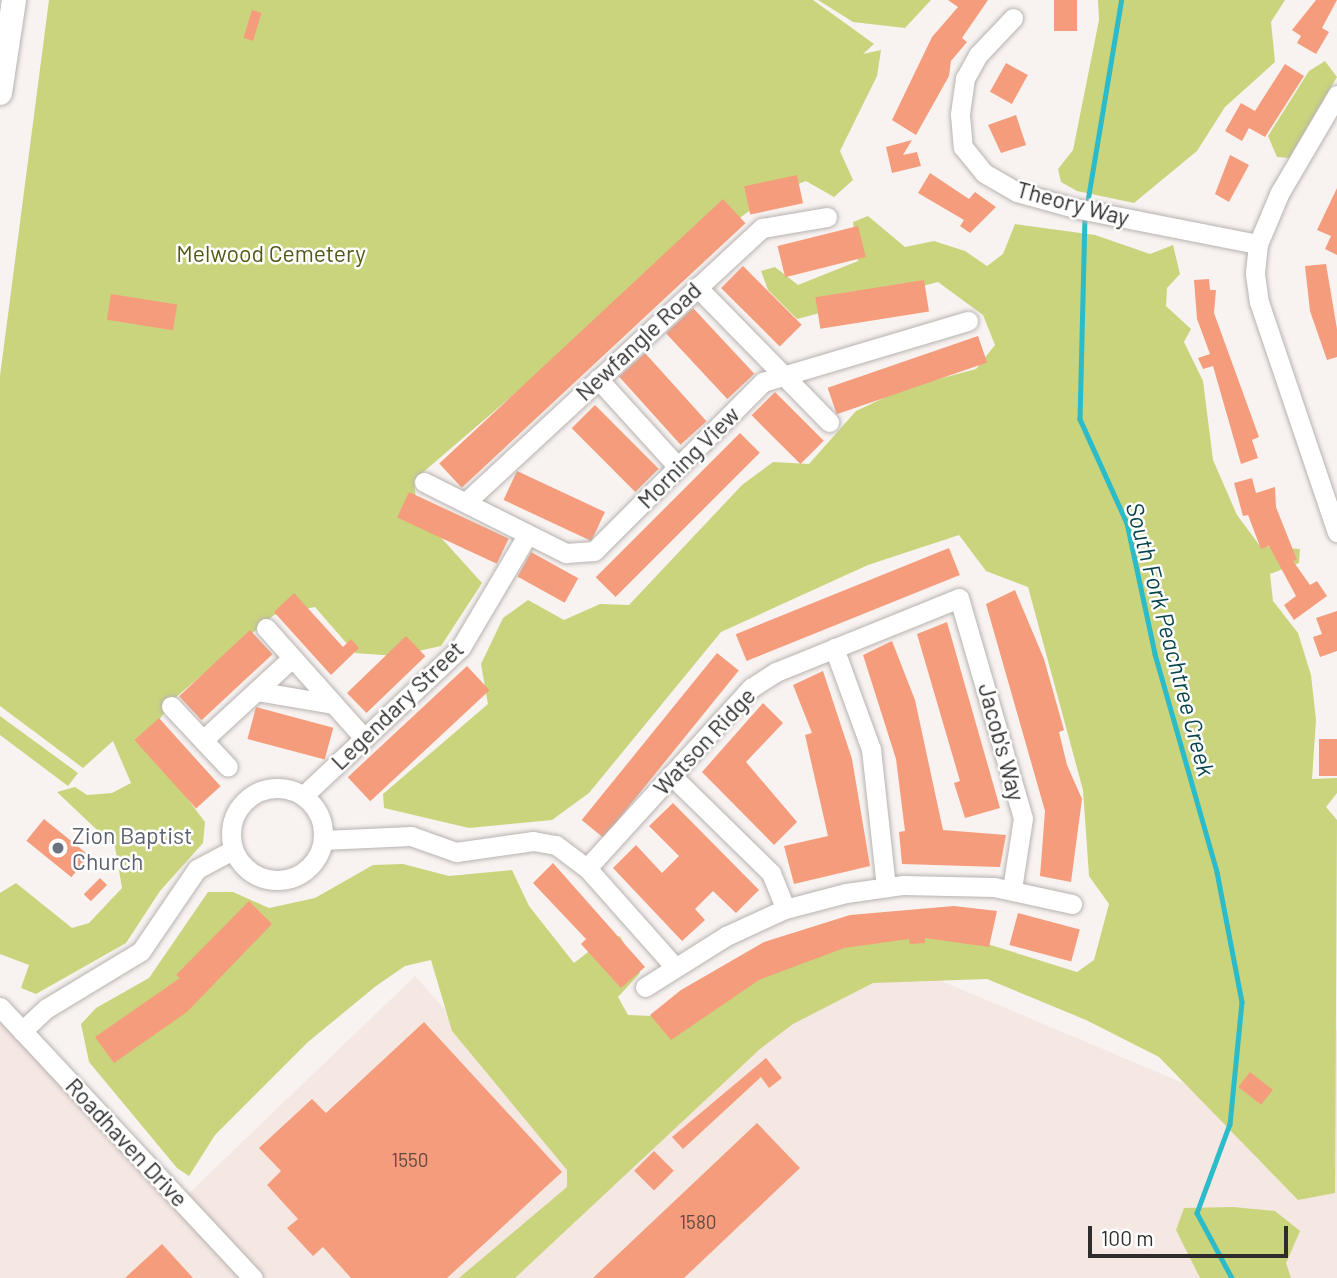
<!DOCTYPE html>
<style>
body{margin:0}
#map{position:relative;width:1337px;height:1278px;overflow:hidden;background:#f8f3f1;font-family:Barlow,sans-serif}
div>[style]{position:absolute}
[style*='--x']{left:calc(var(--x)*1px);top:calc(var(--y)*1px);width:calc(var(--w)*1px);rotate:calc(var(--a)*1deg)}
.built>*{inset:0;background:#f5e7e2}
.green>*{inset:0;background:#cad47d}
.stream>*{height:4.5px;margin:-2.25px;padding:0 2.25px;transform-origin:2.25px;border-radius:2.25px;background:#2cbbc9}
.building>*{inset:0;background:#f59c7c;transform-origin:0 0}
.roads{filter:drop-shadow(0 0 2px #b7b2b0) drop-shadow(0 0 2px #b7b2b0)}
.minor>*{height:19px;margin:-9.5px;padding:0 9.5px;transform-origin:9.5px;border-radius:9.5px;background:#fff}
.minor>.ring{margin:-9.5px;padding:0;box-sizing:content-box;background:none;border:19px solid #fff;border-radius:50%}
.major>*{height:24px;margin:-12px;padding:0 12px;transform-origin:12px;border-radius:12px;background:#fff}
.dots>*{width:19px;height:19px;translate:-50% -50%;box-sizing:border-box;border:4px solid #fff;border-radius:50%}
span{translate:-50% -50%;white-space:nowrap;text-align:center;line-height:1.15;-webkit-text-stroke:5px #fff;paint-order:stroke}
.number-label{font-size:19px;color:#604940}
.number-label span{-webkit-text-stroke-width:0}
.street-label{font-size:23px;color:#2f2d2c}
.park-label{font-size:23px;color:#535816}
.worship-label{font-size:23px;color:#5b616d}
.left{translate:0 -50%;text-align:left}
.water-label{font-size:24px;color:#07454b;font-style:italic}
.scale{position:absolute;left:1088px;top:1226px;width:200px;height:32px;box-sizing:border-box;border:4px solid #2f2d2c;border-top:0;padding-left:9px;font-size:21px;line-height:24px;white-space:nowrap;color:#2f2d2c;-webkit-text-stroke:5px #fff;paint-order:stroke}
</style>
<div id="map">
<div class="built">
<i style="clip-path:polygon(837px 937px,1252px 1112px,1337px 1030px,1337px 1278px,0 1278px,0 1018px,184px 1198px,415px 976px,589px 1171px)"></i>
</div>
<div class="green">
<i style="clip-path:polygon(49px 0,813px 0,874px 44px,863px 54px,881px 50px,877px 76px,840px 151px,853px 180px,834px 197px,806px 181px,772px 194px,588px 331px,414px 480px,417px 511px,482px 583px,441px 646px,396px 656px,355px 653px,315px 607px,274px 615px,176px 697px,150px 732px,162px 765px,205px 822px,203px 843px,160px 891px,126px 943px,36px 994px,21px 988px,29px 965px,0 954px,0 893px,16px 883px,72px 928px,89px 923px,122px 888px,115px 847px,57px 792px,75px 787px,87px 795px,112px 793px,131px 783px,113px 741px,83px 768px,0 706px,0 376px)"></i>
<i style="clip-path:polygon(818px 0,931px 0,905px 28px,853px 22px)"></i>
<i style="clip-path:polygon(1098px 0,1285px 0,1271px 22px,1275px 62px,1225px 107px,1197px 151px,1134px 203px,1077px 191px,1061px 182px,1058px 169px,1073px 150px,1099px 20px)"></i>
<i style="clip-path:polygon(1325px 61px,1337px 77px,1289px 158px,1277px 157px,1268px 136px,1309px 71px)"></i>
<i style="clip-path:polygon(868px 216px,905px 247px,934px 241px,965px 251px,987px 266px,1003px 254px,1015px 224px,1095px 235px,1150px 254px,1173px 245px,1180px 274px,1167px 288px,1166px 306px,1191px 329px,1184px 342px,1203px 381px,1213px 460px,1237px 515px,1260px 546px,1300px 549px,1299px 563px,1270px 574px,1273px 601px,1298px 633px,1311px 675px,1316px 720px,1312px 779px,1337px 778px,1337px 793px,1326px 807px,1337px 820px,1335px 1193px,1298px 1200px,1159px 1057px,1086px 1020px,987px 979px,873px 983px,793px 1024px,760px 1049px,515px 1278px,459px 1278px,567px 1187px,567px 1170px,452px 1031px,431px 960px,405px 966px,376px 986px,308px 1042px,215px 1135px,189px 1176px,177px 1168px,89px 1062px,81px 1024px,96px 1008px,149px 978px,208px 892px,233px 892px,269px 908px,315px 898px,373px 865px,403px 864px,449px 876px,512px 870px,529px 906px,574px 963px,601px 942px,620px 936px,640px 973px,618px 997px,628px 1015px,652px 1016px,827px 923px,978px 941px,1077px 972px,1094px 960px,1109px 904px,1089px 876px,1083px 790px,1028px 587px,986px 571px,959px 535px,868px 565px,721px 632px,589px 793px,552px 820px,469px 828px,384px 808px,383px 794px,488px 704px,481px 664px,503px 618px,528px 600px,564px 620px,600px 604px,629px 605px,742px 485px,773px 462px,809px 464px,856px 411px,905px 388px,976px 369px,995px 345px,983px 315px,938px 282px,797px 319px,768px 290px,761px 271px,775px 267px,798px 285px,858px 261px,853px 222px)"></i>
<i style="clip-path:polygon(0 716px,78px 773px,68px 786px,0 735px)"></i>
<i style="clip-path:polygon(1233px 1207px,1275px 1211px,1300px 1231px,1286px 1263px,1291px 1278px,1200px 1278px,1176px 1230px,1184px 1208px)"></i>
</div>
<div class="stream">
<i style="--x:1087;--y:204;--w:207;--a:-80.5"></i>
<i style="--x:1085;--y:216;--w:203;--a:91.4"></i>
<i style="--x:1080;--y:419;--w:114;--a:65.7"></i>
<i style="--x:1127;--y:523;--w:134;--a:77.9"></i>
<i style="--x:1155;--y:654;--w:227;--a:74.1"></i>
<i style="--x:1217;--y:872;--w:132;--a:79.1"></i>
<i style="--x:1242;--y:1002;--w:123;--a:95.6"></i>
<i style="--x:1230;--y:1124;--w:95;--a:110.3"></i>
<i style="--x:1197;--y:1213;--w:74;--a:61.7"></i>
</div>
<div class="building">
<i style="clip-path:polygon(948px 0,988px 0,962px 38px,967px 42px,951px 61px,949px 76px,916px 135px,892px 120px,932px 37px,958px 7px)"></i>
<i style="left:1054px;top:0;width:23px;height:31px"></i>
<i style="clip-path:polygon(1316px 0,1337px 0,1322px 28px,1329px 32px,1316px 54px,1297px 43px,1301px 36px,1292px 30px)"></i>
<i style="left:252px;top:10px;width:10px;height:29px;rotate:17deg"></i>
<i style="left:1006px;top:63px;width:25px;height:33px;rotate:29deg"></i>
<i style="clip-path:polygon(1285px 64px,1304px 76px,1265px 137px,1249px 128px,1242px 141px,1225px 131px,1241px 103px,1255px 111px)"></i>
<i style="clip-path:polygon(1016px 115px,1026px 145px,1001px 153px,988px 125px)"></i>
<i style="clip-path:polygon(912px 140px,903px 155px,917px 152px,921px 166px,892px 173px,886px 147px)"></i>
<i style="clip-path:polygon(1230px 155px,1249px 165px,1229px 202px,1215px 194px)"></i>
<i style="clip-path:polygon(930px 173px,969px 199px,975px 192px,996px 207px,970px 233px,960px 226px,964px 220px,918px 193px)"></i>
<i style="left:797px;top:175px;width:29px;height:54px;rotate:78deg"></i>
<i style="clip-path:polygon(1337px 188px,1337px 255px,1325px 249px,1331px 236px,1317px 230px)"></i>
<i style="left:723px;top:199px;width:33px;height:388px;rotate:47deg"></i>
<i style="left:858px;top:226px;width:32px;height:83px;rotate:76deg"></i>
<i style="clip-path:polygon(1326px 264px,1337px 329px,1337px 357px,1327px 360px,1310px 311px,1305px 266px)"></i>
<i style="left:743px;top:266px;width:83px;height:31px;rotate:45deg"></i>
<i style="clip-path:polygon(1209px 279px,1210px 290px,1216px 290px,1214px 313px,1259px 437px,1252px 440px,1258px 458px,1241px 464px,1213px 366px,1203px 369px,1198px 358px,1210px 354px,1197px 319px,1194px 280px)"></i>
<i style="left:924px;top:280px;width:32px;height:110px;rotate:81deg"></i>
<i style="left:111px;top:294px;width:67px;height:26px;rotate:9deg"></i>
<i style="left:693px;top:308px;width:90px;height:37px;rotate:47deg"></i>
<i style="left:978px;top:336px;width:28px;height:159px;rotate:71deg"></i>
<i style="left:645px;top:353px;width:92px;height:35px;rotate:48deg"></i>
<i style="left:775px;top:392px;width:69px;height:33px;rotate:45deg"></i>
<i style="left:595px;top:405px;width:90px;height:33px;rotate:45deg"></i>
<i style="left:740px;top:433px;width:28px;height:204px;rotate:45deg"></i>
<i style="left:517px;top:471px;width:97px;height:32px;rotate:25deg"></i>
<i style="clip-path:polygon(1252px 478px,1256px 493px,1275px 487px,1276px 507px,1297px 560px,1293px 561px,1310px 585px,1317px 581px,1327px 596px,1294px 620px,1284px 605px,1296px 596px,1269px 546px,1261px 549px,1248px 515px,1243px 516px,1234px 483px)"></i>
<i style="left:409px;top:492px;width:110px;height:28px;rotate:25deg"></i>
<i style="left:949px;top:548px;width:29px;height:230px;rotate:68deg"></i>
<i style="left:531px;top:552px;width:54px;height:28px;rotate:29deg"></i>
<i style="clip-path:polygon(1015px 590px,1044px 659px,1064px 730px,1059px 732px,1067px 765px,1082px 799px,1071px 882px,1040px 876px,1045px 811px,986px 604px)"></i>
<i style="clip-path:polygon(294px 593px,343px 647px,351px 639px,359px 648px,331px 675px,274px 612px)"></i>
<i style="clip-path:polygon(1337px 611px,1337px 651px,1320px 657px,1313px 637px,1322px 634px,1316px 618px)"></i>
<i style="clip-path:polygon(947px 622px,1000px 808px,965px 818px,954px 783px,960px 781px,917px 634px)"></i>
<i style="left:250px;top:630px;width:33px;height:97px;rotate:47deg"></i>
<i style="left:406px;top:636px;width:28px;height:82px;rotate:46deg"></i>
<i style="clip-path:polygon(892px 641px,915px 700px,943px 830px,1006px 835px,1000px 867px,902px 864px,899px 832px,905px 831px,896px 759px,863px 655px)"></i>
<i style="left:717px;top:653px;width:28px;height:215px;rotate:39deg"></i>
<i style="left:467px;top:666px;width:33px;height:163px;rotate:47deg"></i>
<i style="clip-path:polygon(823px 671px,852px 759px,870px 866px,794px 884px,784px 846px,828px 836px,805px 735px,812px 733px,793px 685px)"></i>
<i style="clip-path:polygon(763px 703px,783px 723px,746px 762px,797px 822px,774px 845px,702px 772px)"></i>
<i style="left:256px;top:707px;width:80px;height:33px;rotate:15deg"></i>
<i style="left:159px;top:718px;width:92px;height:33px;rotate:48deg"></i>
<i style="left:1337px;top:739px;width:37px;height:18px;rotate:90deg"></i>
<i style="clip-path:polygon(673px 803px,759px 890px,736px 913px,713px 891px,695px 909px,705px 920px,682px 941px,613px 868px,636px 845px,662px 873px,679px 856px,649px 826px)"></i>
<i style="left:44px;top:819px;width:58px;height:28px;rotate:39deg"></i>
<i style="clip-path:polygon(553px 863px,645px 967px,621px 988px,581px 944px,586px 939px,533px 883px)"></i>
<i style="left:100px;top:878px;width:10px;height:23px;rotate:45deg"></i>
<i style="clip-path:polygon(249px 901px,272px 924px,187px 1012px,114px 1063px,95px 1037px,180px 978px,176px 975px)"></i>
<i style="clip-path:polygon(954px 906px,997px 911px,989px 947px,925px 938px,925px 943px,910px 944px,909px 939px,844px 948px,759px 980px,671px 1040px,650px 1015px,681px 990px,764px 942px,850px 915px)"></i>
<i style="left:1018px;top:913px;width:64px;height:33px;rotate:15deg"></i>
<i style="clip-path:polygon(424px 1022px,562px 1172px,447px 1278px,351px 1278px,323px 1247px,313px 1256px,287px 1228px,298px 1219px,267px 1185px,281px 1171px,259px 1148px,312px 1099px,326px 1113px)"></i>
<i style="clip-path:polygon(766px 1058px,782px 1078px,769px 1088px,761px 1077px,683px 1149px,672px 1137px)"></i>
<i style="left:1250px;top:1072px;width:29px;height:19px;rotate:38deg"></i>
<i style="clip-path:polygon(757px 1123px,800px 1168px,684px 1278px,593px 1278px)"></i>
<i style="left:654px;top:1151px;width:28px;height:28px;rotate:45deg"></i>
<i style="clip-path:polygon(162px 1244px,193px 1278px,125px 1278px)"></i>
</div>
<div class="roads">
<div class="minor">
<i style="--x:1013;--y:18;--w:51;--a:133.4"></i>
<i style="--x:978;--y:55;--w:26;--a:119"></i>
<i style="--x:965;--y:78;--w:37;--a:98"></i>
<i style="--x:960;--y:115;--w:32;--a:85"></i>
<i style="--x:963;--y:147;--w:33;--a:51"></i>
<i style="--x:984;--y:173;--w:38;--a:30"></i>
<i style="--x:1017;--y:192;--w:59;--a:15.7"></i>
<i style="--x:1074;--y:208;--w:187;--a:11.1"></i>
<i style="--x:1337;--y:95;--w:113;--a:120.4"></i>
<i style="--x:1280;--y:192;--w:56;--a:112.9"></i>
<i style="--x:1258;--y:244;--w:30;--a:96"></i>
<i style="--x:1255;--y:274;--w:28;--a:82"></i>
<i style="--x:1259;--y:302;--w:243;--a:71.3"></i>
<i style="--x:697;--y:287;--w:189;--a:45.6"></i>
<i style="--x:598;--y:379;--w:119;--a:47.7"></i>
<i style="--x:424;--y:482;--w:159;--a:26.6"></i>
<i style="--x:566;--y:553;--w:28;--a:-4"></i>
<i style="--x:594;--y:551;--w:239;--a:-45"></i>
<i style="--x:763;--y:382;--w:214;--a:-16.6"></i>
<i style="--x:467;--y:501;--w:402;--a:-42.8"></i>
<i style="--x:762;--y:228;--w:66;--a:-9.6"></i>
<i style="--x:266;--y:628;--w:146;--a:48.3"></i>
<i style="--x:834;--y:648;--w:108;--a:69.9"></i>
<i style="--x:871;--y:749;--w:139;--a:83.8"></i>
<i style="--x:256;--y:691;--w:78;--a:9.6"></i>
<i style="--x:171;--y:706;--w:83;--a:46.9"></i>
<i style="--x:203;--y:740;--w:121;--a:-42.7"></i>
<i style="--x:671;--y:775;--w:140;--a:44.4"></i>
<i style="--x:771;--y:873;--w:38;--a:68"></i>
<i class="ring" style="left:231px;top:788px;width:73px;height:73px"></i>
<i style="--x:303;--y:796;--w:217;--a:-43.3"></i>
<i style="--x:461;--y:647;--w:128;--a:-59.4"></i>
<i style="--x:323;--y:840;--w:88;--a:-2.6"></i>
<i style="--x:411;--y:836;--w:48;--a:19.6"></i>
<i style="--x:456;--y:852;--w:78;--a:-8.1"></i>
<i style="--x:533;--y:841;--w:23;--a:10"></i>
<i style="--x:556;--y:845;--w:39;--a:37"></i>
<i style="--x:587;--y:868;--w:132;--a:48.4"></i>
<i style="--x:587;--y:868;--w:244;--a:-47.7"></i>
<i style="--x:751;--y:688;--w:30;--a:-33"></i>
<i style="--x:776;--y:672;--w:197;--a:-22"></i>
<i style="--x:959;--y:598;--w:229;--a:73.8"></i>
<i style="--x:1023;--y:818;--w:72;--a:98.8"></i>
<i style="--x:645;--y:987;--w:96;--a:-32.2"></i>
<i style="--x:726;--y:936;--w:65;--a:-24.6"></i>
<i style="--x:785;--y:909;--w:63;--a:-14.7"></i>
<i style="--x:846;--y:893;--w:58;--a:-8"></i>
<i style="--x:903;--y:885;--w:91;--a:1.3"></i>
<i style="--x:994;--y:887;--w:80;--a:12.3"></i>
<i style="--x:0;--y:1007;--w:371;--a:47"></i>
<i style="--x:22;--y:1031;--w:34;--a:-43"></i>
<i style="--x:47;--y:1008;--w:110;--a:-31.2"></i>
<i style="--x:141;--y:951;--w:99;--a:-55.7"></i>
<i style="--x:197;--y:869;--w:40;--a:-28"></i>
</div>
<div class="major">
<i style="--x:0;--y:93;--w:94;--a:-81.4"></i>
</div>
</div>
<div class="dots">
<i style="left:58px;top:848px;background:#6b7280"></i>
</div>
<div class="number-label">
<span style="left:410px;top:1160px">1550</span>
<span style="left:698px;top:1222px">1580</span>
</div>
<div class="street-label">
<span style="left:1073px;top:203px;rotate:15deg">Theory Way</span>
<span style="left:638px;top:341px;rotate:-43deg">Newfangle Road</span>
<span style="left:688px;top:457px;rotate:-45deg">Morning View</span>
<span style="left:397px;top:705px;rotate:-44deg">Legendary Street</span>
<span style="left:704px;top:741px;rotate:-47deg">Watson Ridge</span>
<span style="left:1002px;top:742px;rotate:75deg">Jacob's Way</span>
<span style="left:127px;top:1142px;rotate:47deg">Roadhaven Drive</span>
</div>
<div class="park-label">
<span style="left:271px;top:253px">Melwood Cemetery</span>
</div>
<div class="worship-label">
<span class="left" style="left:72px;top:848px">Zion Baptist<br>Church</span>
</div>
<div class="water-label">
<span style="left:1171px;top:639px;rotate:75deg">South Fork Peachtree Creek</span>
</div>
<div class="scale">100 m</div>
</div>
